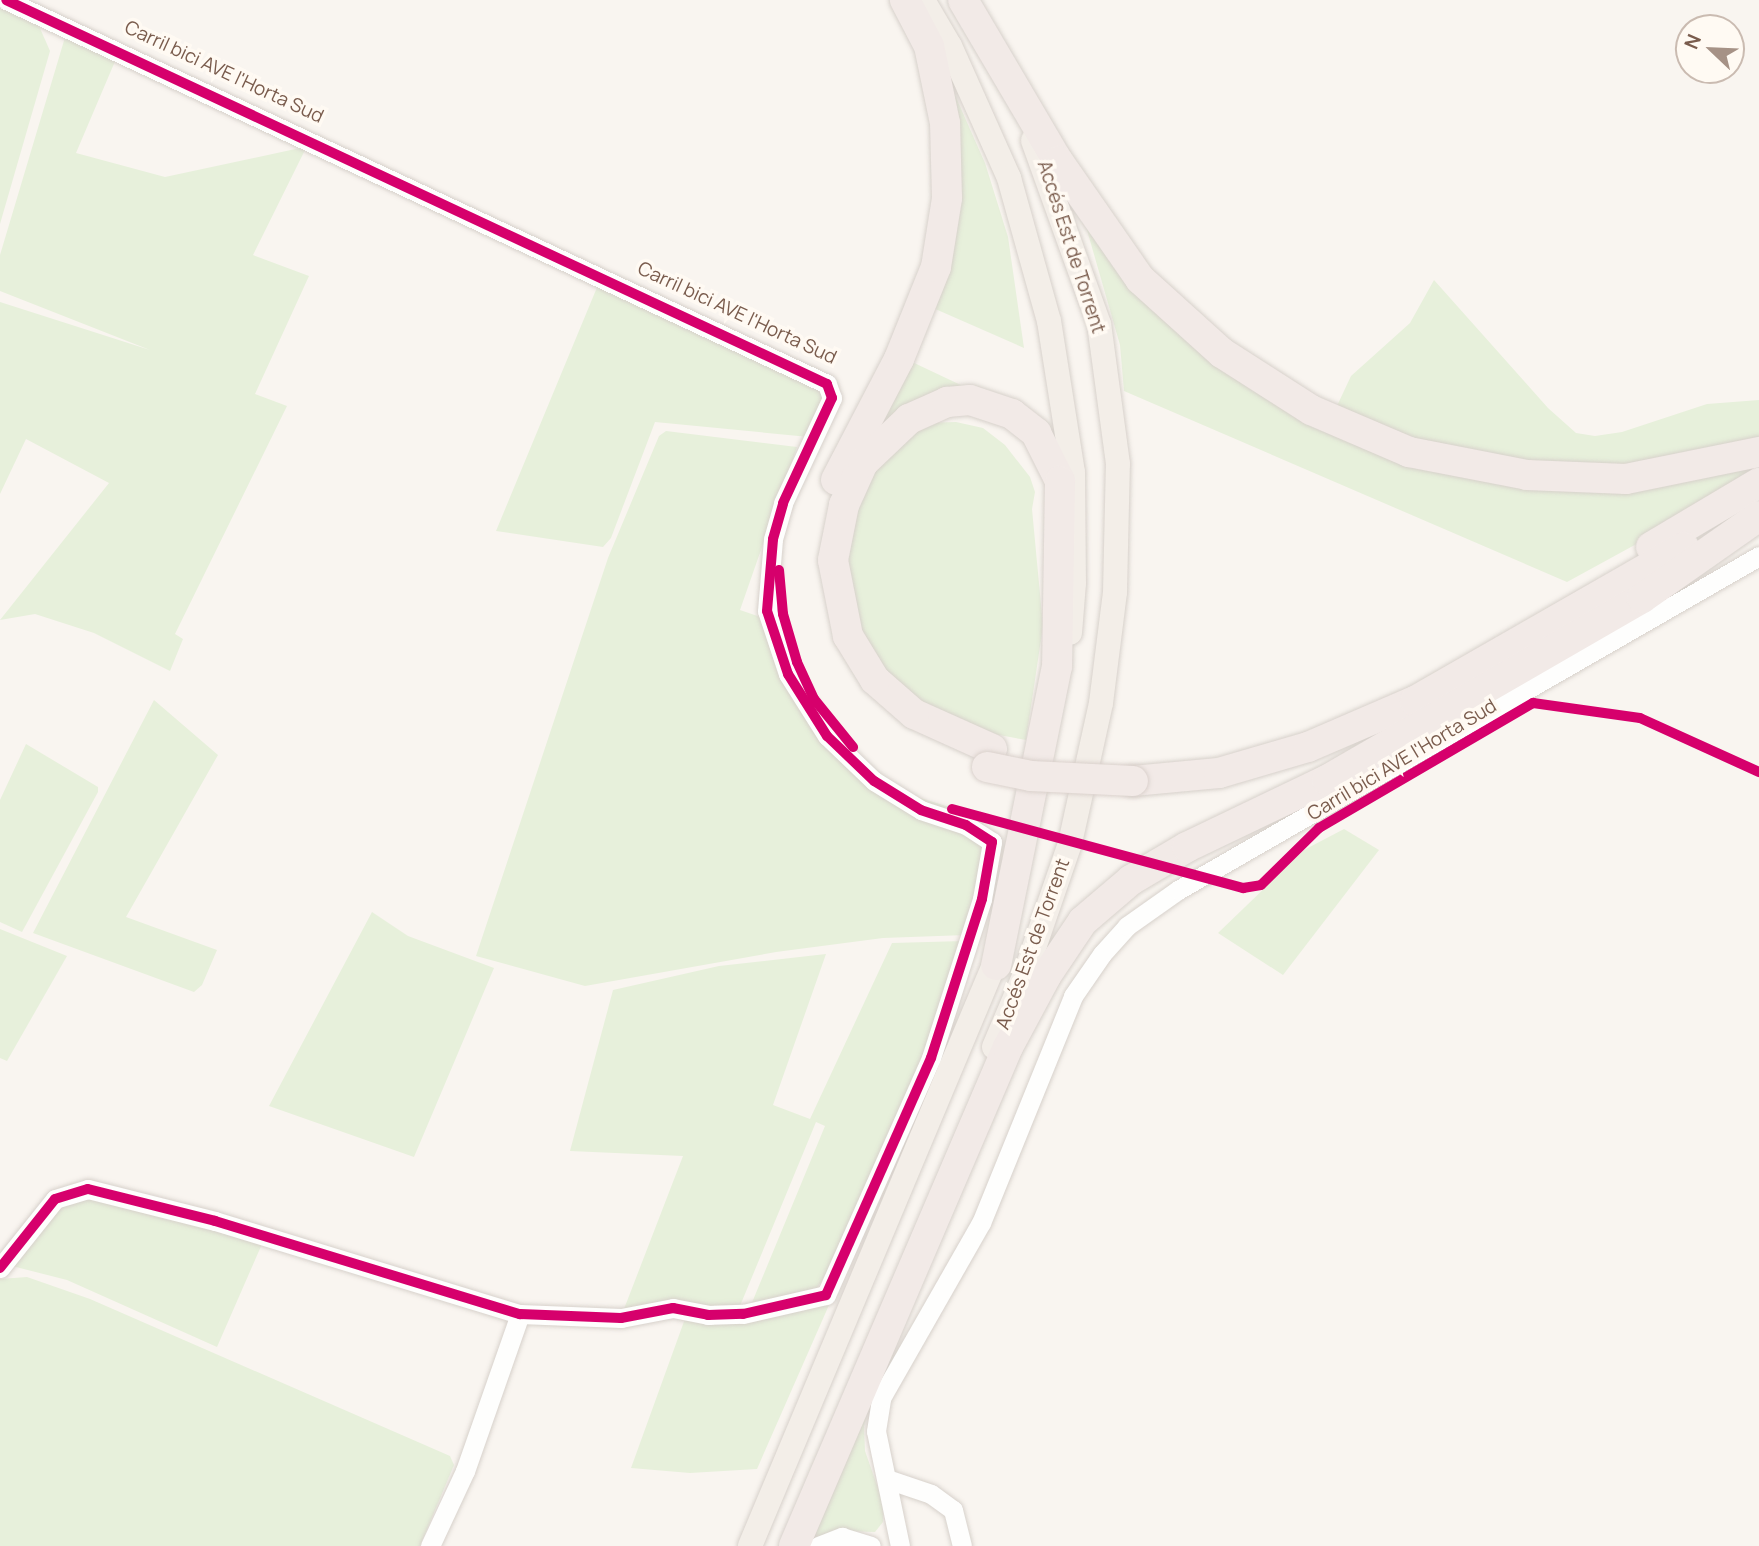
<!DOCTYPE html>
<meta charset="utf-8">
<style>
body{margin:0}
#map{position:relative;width:1759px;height:1546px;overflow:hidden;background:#f9f5f0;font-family:Manrope,sans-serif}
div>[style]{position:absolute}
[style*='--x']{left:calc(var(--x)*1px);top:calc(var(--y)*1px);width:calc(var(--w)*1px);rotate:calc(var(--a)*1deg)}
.green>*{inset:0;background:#e7f0db}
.roads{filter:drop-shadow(0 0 2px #d7d1cb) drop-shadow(0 0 2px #d7d1cb)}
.minor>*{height:19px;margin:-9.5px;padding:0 9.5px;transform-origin:9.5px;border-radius:9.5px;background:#fefefd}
.major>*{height:24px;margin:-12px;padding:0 12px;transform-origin:12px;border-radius:12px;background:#f3eee8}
.highway>*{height:30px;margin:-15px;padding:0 15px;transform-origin:15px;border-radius:15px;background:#f2eae7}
.bridges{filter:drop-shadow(0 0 2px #dad1cc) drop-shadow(0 0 2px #dad1cc)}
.highway-bridge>*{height:30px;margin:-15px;padding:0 15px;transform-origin:15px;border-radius:15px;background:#f2eae7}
.cycleway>*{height:10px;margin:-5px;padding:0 5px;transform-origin:5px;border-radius:5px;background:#d6006c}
span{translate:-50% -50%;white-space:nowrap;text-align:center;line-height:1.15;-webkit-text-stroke:7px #fffaf3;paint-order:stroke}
.street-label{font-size:19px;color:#7a5c4d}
.north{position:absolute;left:1675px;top:14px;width:70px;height:70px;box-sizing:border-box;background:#fffaf3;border:2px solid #cabbb1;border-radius:50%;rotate:293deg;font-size:19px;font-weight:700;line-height:28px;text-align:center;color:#7a5c4d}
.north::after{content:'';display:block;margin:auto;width:24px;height:32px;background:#a69286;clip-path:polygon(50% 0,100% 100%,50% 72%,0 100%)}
</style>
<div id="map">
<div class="green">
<i style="clip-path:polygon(0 6px,39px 26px,50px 51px,0 224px)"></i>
<i style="clip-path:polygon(66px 34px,116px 59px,76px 153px,165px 177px,300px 148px,305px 150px,253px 255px,309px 276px,255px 394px,287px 406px,175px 634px,183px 639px,170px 671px,94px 633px,35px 614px,0 620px,109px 483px,26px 439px,0 494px,0 302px,150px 350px,0 291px,0 255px)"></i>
<i style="clip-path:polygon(950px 84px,985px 163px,1008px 237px,1024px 348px,933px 308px)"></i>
<i style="clip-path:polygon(1085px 223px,1200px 348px,1482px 477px,1759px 467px,1759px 477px,1567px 582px,1124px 391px,1120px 345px)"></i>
<i style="clip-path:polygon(1434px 280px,1548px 408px,1576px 433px,1595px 436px,1622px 432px,1707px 404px,1759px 400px,1759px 444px,1635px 467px,1538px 468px,1415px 441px,1336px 408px,1351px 376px,1410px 323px)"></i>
<i style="clip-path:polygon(598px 285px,829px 389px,809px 437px,655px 422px,611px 538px,603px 547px,496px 531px)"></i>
<i style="clip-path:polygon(910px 361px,984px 396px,867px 439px)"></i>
<i style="clip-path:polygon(956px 422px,983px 428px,1005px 445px,1030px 477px,1035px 492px,1032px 509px,1043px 626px,1026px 740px,977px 731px,926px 710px,876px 665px,862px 637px,844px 561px,849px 521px,879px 461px,924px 423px)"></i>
<i style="clip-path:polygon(666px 431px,797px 447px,740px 610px,778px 623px,787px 653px,817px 712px,864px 762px,908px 794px,981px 817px,988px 839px,966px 935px,883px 938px,776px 952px,585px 986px,476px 956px,608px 558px,659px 436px)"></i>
<i style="clip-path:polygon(154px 700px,218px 755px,126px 917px,217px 950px,202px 985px,194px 992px,33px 933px)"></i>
<i style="clip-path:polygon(26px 744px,98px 787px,98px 792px,22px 932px,0 922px,0 800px)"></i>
<i style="clip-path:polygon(1344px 829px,1379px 850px,1283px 975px,1218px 933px,1304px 850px)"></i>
<i style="clip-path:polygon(372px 912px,408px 936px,494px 968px,414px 1157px,269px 1106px)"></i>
<i style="clip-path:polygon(0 929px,67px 956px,7px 1061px,0 1058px)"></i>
<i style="clip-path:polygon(964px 941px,917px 1073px,836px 1259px,815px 1291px,751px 1305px,825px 1126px,816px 1122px,740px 1306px,624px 1309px,683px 1156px,570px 1151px,613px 990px,719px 966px,826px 954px,773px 1105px,810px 1119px,892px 943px)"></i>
<i style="clip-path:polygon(82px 1194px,262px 1244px,217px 1347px,67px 1280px,12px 1266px,52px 1210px)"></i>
<i style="clip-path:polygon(27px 1277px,90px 1299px,450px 1456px,454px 1465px,420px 1546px,0 1546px,0 1279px)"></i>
<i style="clip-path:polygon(829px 1305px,757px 1469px,690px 1473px,631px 1468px,686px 1316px,764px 1315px)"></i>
<i style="clip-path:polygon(873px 1389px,864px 1426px,865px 1451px,884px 1505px,883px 1522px,875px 1532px,844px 1531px,808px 1540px)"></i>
</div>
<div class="roads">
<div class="minor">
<i style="--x:0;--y:1268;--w:88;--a:-51.4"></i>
<i style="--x:55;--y:1199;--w:34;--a:-17"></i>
<i style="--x:88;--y:1189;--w:131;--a:14.1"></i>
<i style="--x:215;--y:1221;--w:319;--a:17"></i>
<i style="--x:520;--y:1314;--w:101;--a:2.3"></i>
<i style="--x:621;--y:1318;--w:53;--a:-10.9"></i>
<i style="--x:673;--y:1308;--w:36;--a:11"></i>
<i style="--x:708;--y:1315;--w:35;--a:-2"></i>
<i style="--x:743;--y:1314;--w:85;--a:-12.9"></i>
<i style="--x:826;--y:1295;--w:259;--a:-66.1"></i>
<i style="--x:931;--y:1058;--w:167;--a:-72.2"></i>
<i style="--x:982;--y:899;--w:58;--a:-80"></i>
<i style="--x:992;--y:842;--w:31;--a:-147"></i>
<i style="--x:966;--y:825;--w:47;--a:-161.6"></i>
<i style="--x:921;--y:810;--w:55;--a:-148.3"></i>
<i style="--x:874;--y:781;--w:65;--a:-136.2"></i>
<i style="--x:827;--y:736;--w:73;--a:-122.2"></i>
<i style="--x:788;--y:674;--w:66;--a:-108.4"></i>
<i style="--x:767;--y:611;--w:72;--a:-85.2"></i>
<i style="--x:773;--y:539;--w:37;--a:-74"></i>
<i style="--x:783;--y:503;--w:116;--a:-65"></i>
<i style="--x:832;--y:398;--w:15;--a:-110"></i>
<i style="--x:827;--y:384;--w:906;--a:-154.93"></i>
<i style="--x:887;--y:1479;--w:46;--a:18.8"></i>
<i style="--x:931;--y:1494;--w:27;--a:36"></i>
<i style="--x:953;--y:1510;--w:37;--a:76"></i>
<i style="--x:430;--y:1546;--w:83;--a:-65"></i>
<i style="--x:465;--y:1471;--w:166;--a:-70.7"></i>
<i style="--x:818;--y:1546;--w:26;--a:-21"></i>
<i style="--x:842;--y:1537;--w:30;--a:17"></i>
<i style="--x:900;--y:1546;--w:117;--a:-101.8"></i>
<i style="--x:876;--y:1431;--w:33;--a:-81"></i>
<i style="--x:881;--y:1398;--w:202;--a:-60.3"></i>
<i style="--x:981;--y:1223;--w:245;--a:-67.9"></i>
<i style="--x:1073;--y:996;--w:51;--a:-55.4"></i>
<i style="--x:1102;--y:954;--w:38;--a:-48"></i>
<i style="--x:1127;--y:926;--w:62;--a:-35.2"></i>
<i style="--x:1178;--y:890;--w:670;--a:-29.89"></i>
</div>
<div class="major">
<i style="--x:923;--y:0;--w:53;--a:59.6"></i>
<i style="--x:950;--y:46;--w:145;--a:65.9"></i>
<i style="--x:1009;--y:178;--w:148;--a:74.4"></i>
<i style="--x:1049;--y:321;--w:153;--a:81"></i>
<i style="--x:1073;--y:472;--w:111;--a:89.5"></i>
<i style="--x:1074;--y:583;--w:50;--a:94.6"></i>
<i style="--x:994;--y:1047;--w:79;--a:-67"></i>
<i style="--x:1025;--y:974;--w:139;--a:-71"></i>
<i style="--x:1070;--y:843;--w:143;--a:-77.5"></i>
<i style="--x:1101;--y:703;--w:112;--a:-82.8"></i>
<i style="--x:1115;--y:592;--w:128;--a:-88.7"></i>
<i style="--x:1118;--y:464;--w:141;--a:-97.7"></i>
<i style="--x:1099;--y:324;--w:195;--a:-109.8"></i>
<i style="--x:750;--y:1546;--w:649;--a:-67.23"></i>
</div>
<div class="highway">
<i style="--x:963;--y:0;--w:187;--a:59.5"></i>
<i style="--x:1058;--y:161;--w:144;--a:55.2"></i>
<i style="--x:1140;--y:279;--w:110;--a:42.1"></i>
<i style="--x:1222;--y:353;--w:106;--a:32.6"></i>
<i style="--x:1311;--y:410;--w:107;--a:23.2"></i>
<i style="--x:1409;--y:452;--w:120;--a:11"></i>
<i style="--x:1527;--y:475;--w:99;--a:2.3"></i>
<i style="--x:1626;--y:479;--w:136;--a:-11.5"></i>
<i style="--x:836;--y:480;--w:136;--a:-62.5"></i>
<i style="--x:899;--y:359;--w:99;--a:-68.1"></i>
<i style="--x:936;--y:267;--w:70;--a:-80.9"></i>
<i style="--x:947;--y:198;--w:75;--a:-91.5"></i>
<i style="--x:945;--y:123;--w:79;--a:-101.7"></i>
<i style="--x:929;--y:46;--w:52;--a:-117.6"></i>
<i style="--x:1651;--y:547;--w:126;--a:-30.7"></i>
<i style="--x:992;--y:749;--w:85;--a:-155.8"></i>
<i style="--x:914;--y:714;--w:52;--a:-138.9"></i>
<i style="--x:875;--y:680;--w:52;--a:-121.5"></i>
<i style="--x:848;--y:636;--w:77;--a:-101.2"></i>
<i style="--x:833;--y:560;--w:56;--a:-78.7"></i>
<i style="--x:844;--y:505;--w:46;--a:-65.7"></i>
<i style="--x:863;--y:463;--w:64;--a:-43.7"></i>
<i style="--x:909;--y:419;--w:42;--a:-24.1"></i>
<i style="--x:947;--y:402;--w:23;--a:-5"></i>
<i style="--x:970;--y:400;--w:44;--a:18.4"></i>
<i style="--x:1012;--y:414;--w:31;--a:38"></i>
<i style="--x:1036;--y:433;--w:54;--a:63.4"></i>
<i style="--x:1060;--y:481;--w:185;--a:90.9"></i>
<i style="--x:1057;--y:666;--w:305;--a:101.5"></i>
<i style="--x:1133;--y:781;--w:86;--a:-5.3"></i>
<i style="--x:1219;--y:773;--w:93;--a:-16.3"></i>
<i style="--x:1308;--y:747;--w:116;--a:-23.3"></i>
<i style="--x:1415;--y:701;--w:310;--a:-29.8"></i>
<i style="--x:794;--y:1546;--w:543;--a:-66.79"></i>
<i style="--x:1008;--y:1047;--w:81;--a:-61.8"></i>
<i style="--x:1046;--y:976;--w:66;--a:-56.1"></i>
<i style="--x:1083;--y:921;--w:63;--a:-40.5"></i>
<i style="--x:1131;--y:880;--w:65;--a:-30.5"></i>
<i style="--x:1187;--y:847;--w:155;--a:-25.6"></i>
<i style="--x:1327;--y:780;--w:364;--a:-30"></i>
<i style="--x:1642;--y:598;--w:143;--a:-35"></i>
</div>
</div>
<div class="bridges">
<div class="highway-bridge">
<i style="--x:987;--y:767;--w:45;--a:11.6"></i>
<i style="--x:1031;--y:776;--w:102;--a:2.8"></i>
</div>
</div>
<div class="cycleway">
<i style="--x:779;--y:570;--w:44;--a:84.8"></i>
<i style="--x:783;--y:614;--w:50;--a:73.7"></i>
<i style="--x:797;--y:662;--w:41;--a:65.3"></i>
<i style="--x:814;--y:699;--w:62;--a:50.9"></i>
<i style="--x:952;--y:809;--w:302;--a:15.2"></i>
<i style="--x:1243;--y:888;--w:18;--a:-9"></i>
<i style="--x:1261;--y:885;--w:81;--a:-44.5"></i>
<i style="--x:1319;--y:828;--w:248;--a:-30.3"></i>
<i style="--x:1533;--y:703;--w:108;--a:8"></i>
<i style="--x:1640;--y:718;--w:131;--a:24.4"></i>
<i style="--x:0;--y:1268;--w:88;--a:-51.4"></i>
<i style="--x:55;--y:1199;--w:34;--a:-17"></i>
<i style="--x:88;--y:1189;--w:131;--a:14.1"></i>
<i style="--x:215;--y:1221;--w:319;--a:17"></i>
<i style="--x:520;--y:1314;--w:101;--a:2.3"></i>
<i style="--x:621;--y:1318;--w:53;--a:-10.9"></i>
<i style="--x:673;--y:1308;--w:36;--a:11"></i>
<i style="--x:708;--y:1315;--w:35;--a:-2"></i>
<i style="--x:743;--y:1314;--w:85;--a:-12.9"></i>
<i style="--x:826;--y:1295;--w:259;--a:-66.1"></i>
<i style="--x:931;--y:1058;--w:167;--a:-72.2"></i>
<i style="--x:982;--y:899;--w:58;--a:-80"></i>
<i style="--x:992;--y:842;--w:31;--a:-147"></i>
<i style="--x:966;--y:825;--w:47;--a:-161.6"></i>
<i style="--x:921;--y:810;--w:55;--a:-148.3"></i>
<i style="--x:874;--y:781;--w:65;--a:-136.2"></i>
<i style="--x:827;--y:736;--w:73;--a:-122.2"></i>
<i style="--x:788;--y:674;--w:66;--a:-108.4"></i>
<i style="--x:767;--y:611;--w:72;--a:-85.2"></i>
<i style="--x:773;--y:539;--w:37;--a:-74"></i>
<i style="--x:783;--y:503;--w:116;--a:-65"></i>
<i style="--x:832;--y:398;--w:15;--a:-110"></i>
<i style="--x:827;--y:384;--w:906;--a:-154.93"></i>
</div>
<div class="street-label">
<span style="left:224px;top:72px;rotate:25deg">Carril bici AVE l'Horta Sud</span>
<span style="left:1071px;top:247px;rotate:72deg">Accés Est de Torrent</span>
<span style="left:737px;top:313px;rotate:25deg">Carril bici AVE l'Horta Sud</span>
<span style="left:1402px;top:760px;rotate:-31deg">Carril bici AVE l'Horta Sud</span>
<span style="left:1033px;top:944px;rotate:-70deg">Accés Est de Torrent</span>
</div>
<div class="north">N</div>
</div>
